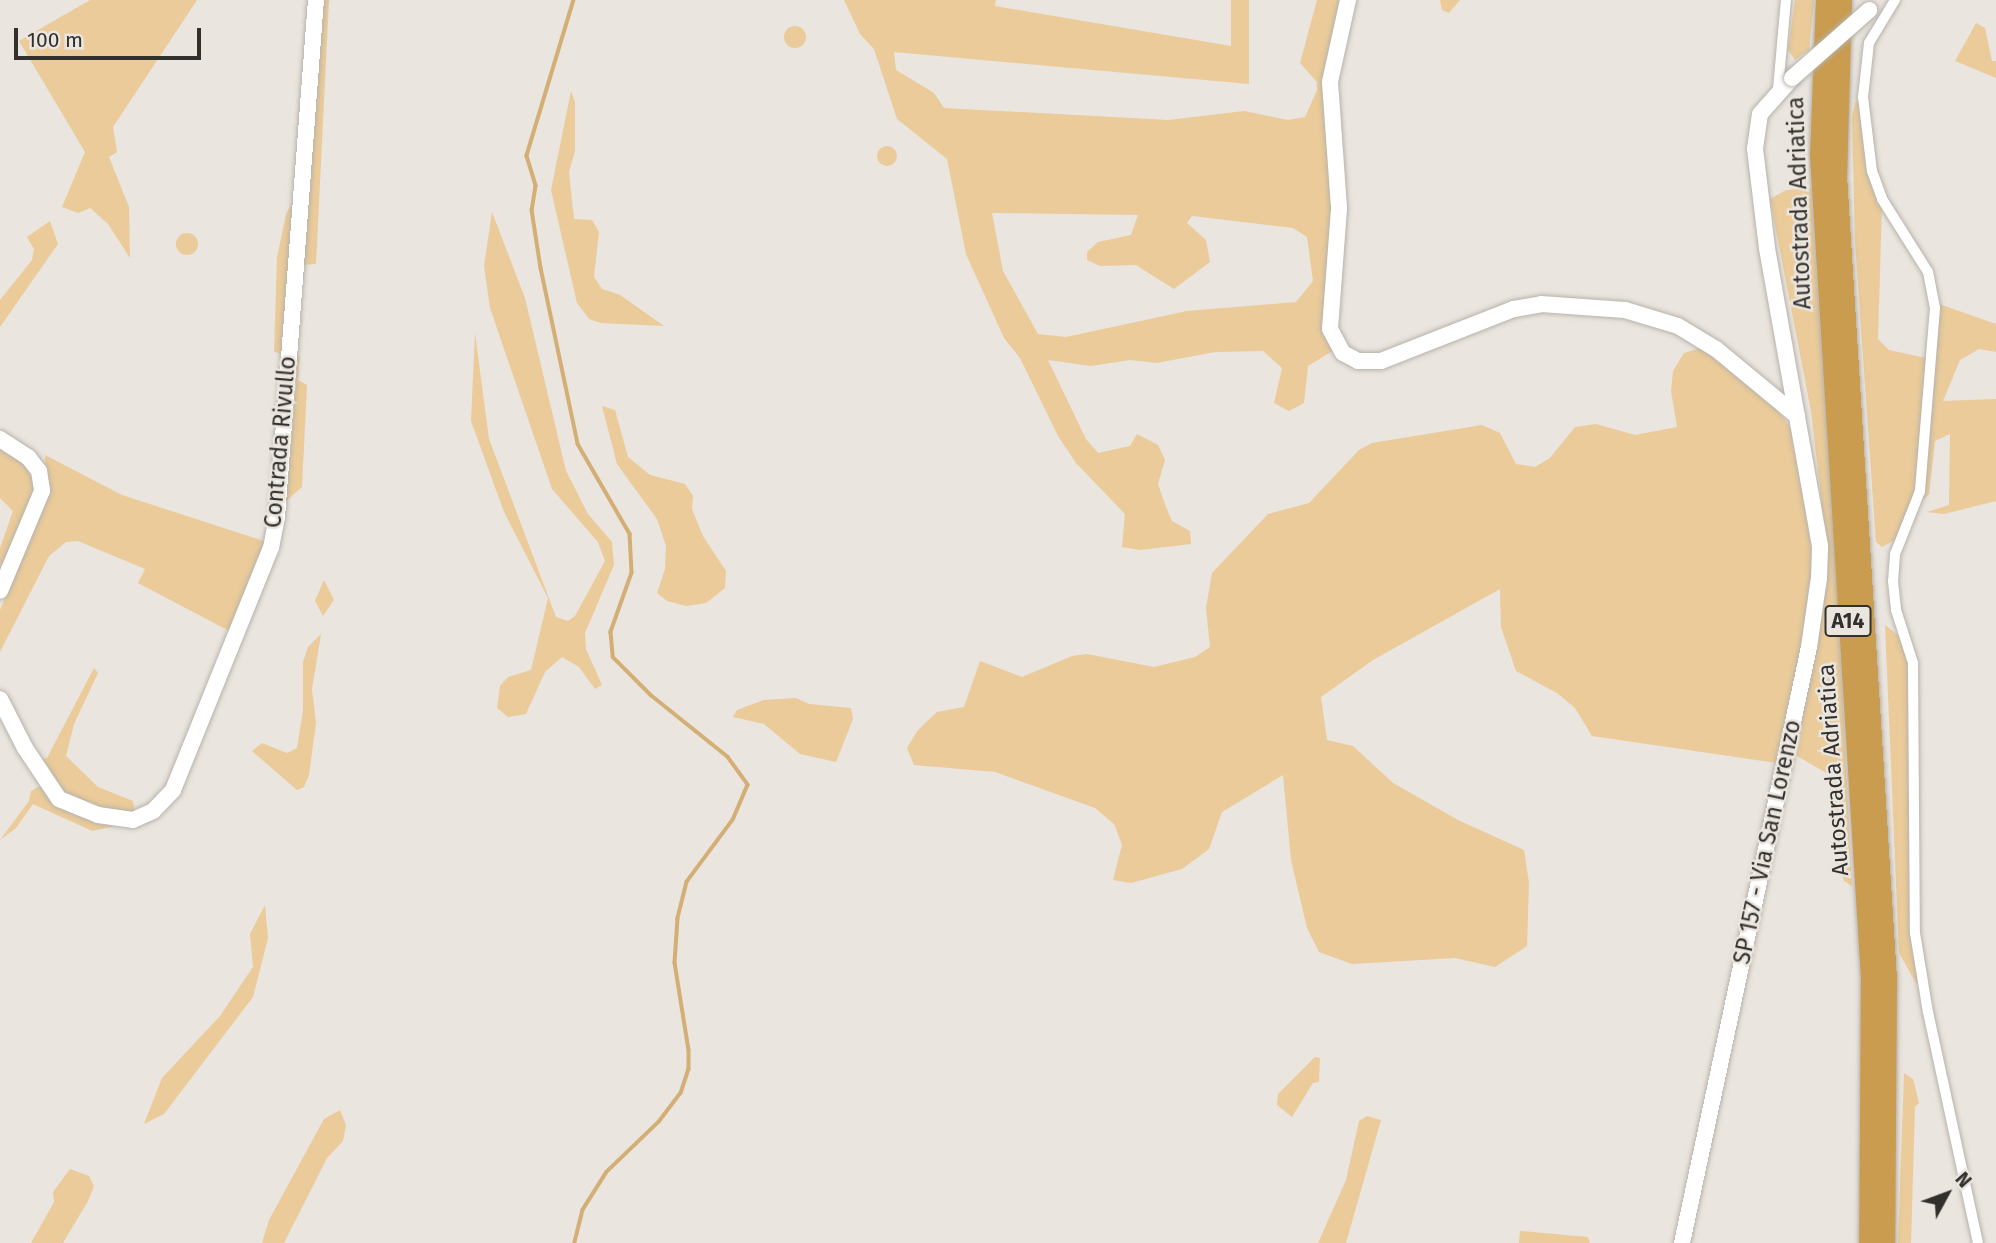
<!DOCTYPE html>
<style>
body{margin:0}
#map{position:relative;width:1996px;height:1243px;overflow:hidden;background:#eae5de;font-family:"Fira Sans",sans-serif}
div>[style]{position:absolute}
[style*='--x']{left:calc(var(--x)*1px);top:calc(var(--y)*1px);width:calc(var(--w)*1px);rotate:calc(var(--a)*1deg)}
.green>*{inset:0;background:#eacb99}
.round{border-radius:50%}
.stream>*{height:3.5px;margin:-1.75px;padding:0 1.75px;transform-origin:1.75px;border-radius:1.75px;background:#d3af76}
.roads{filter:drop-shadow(0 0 2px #b7b2ab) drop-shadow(0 0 2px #b7b2ab)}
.street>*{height:10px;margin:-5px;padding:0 5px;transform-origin:5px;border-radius:5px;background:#fff}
.secondary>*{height:16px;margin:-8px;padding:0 8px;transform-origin:8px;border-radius:8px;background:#fff}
.highway>*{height:19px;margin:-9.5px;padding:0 9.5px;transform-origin:9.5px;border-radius:9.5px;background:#c99c4f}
.bridges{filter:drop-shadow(0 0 2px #b7b2ab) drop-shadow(0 0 2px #b7b2ab)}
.secondary-bridge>*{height:16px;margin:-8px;padding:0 8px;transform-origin:8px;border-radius:8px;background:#fff}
span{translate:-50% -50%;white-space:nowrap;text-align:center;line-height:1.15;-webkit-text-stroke:5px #eae5de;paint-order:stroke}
.shield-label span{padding:2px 5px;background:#eae5de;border:2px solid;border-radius:5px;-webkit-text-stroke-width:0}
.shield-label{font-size:21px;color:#32302d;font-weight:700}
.street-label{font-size:23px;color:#32302d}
.north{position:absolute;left:1912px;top:1159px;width:70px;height:70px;-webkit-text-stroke:5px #eae5de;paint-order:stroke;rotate:49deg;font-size:19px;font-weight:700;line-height:28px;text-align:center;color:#32302d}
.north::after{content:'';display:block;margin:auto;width:24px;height:32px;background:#32302d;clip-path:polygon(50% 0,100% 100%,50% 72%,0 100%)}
.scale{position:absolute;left:14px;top:28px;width:187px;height:32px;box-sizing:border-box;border:4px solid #32302d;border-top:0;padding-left:9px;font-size:21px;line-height:24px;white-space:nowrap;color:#32302d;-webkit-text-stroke:5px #eae5de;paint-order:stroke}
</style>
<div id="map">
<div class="green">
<i style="clip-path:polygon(90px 0,197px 0,113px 127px,117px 152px,109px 157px,129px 207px,130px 258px,108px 224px,90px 208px,78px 213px,62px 207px,85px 152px,19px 41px)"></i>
<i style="clip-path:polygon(323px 0,329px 0,316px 264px,303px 265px)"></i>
<i style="clip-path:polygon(evenodd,844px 0,996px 0,995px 6px,1231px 46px,1231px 0,1249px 0,1249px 84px,894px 52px,896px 70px,934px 93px,944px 108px,1168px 120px,1244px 111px,1288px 120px,1305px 117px,1317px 90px,1317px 82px,1300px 63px,1317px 0,1343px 0,1329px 100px,1334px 350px,1308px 366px,1304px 403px,1289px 411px,1274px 403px,1282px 368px,1263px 351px,1215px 352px,1157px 363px,1130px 360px,1091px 366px,1048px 360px,1086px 439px,1098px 453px,1130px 446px,1137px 434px,1158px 445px,1165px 460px,1158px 484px,1166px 507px,1172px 521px,1190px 531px,1191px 544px,1140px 550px,1122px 547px,1125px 514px,1076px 463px,1058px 436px,1020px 358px,1004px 338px,966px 254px,947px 159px,897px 119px,874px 49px,860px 34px,844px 0,992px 213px,1138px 215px,1131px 235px,1098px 242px,1087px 252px,1087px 260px,1100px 266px,1136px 265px,1174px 289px,1210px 262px,1206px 240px,1187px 223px,1192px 216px,1293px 228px,1307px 237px,1313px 281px,1296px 302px,1187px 311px,1066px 337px,1038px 334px,1003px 271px,992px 213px)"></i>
<i style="clip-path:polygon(1440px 0,1460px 0,1449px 13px,1442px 10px)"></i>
<i style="clip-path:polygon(1795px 0,1814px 0,1809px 50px,1795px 60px,1788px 50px)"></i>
<i style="clip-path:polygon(1976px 23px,1985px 28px,1992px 61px,1996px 61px,1996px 78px,1955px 61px)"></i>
<i class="round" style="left:784px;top:26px;width:22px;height:22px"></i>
<i style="clip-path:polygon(571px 91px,575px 102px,575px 151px,569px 172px,574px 219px,592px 220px,599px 232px,594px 277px,602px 289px,620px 295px,664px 326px,601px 323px,589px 319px,577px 303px,551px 190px)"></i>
<i style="clip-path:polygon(1860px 99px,1882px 204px,1878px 339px,1889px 350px,1926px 358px,1918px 484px,1909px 515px,1895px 540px,1882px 547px,1876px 542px,1855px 242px,1852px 117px,1855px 103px)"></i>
<i class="round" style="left:877px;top:146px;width:20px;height:20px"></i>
<i style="clip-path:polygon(1811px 188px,1837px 584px,1852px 886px,1844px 881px,1839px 864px,1828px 774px,1792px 753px,1827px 584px,1827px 548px,1811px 411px,1770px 199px,1786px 190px)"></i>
<i style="clip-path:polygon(294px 200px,284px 354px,274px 352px,277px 258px,286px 214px)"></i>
<i style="clip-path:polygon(492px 212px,525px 298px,566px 471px,588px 514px,612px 542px,614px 565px,585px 633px,586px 649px,602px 685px,595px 689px,579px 667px,562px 657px,545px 672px,526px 714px,508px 717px,497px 708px,500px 686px,508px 677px,531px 670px,548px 598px,504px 512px,471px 421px,475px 333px,489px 439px,556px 617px,568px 621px,575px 616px,605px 561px,598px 542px,552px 489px,490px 308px,484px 266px)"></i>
<i style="clip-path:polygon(50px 221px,58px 244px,0 327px,0 300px,32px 260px,34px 249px,27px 237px)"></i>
<i class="round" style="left:176px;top:233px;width:22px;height:22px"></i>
<i style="clip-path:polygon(1939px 304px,1996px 324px,1996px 352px,1979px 349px,1960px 360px,1943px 401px,1996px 399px,1996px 501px,1944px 514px,1927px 512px,1949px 505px,1950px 434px,1935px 441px,1929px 494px,1919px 504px)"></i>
<i style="clip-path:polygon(1704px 347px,1773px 403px,1796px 436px,1813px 563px,1803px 641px,1777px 763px,1592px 736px,1575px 708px,1557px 693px,1516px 671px,1501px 627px,1500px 589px,1373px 660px,1321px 697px,1327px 740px,1353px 746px,1393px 783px,1458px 820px,1524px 850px,1529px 883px,1527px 946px,1495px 967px,1455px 958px,1352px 964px,1319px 952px,1307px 928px,1291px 860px,1283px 775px,1222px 812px,1209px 849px,1197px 858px,1182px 869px,1131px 883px,1113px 880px,1122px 845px,1114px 824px,1095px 808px,995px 772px,914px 765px,907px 748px,918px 730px,937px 712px,964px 707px,980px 661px,1022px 677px,1072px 656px,1087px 654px,1154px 667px,1195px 657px,1210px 647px,1206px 608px,1212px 573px,1268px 514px,1309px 503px,1359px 450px,1372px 443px,1482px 425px,1500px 433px,1516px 464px,1535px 467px,1550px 458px,1575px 427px,1596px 424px,1635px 435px,1677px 427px,1671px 391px,1673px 371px,1684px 353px)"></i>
<i style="clip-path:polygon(295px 352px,300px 357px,298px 380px,307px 385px,302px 487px,285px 502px)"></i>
<i style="clip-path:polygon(602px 406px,615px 410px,628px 457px,650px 475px,685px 484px,693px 496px,692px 509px,703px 536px,726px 571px,725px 588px,706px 603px,686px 606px,667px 601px,657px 593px,665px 569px,666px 546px,657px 519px,617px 464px)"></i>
<i style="clip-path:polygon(0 446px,35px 471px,36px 492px,0 580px,0 548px,13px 511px,0 498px)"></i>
<i style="clip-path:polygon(45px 455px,122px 495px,267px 542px,233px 633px,138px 583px,145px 569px,78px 541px,66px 542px,49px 556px,0 652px,0 610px,46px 500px)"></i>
<i style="clip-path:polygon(324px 580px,334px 600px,323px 616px,315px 601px)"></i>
<i style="clip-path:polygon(1885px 625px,1908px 643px,1920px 980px,1916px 983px,1899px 953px)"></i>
<i style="clip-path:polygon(321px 634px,312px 689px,316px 723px,309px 775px,304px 787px,297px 790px,252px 751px,262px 743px,287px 753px,297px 748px,303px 710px,303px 662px,308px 647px)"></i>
<i style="clip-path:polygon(94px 668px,98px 673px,74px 724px,66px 756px,98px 787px,133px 801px,135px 812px,110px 812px,66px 796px,41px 760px,47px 758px)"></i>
<i style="clip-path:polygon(796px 698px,809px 704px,851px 708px,853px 719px,836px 762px,800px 754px,764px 724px,733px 717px,737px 710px,764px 700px)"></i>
<i style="clip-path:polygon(38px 787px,45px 787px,120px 825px,92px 831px,33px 804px,16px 828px,0 840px,29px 801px,31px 791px)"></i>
<i style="clip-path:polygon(265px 905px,268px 938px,253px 997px,164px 1114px,144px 1124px,162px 1078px,220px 1016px,253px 967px,250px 934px)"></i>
<i style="clip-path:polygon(1315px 1057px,1320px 1058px,1319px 1082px,1313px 1083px,1292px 1117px,1277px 1105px,1278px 1094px)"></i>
<i style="clip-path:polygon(1904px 1073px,1913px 1079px,1919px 1103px,1915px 1107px,1911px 1243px,1898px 1243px)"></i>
<i style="clip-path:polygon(340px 1110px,346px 1125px,343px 1141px,327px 1158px,284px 1243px,262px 1243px,269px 1220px,324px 1119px)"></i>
<i style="clip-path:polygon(1367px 1116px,1381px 1120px,1346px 1243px,1318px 1243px,1346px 1180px,1359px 1121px)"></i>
<i style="clip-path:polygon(70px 1169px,89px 1176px,94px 1186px,88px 1201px,63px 1243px,31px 1243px,54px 1202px,53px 1192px)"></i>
<i style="clip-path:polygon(1520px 1231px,1588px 1237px,1590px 1243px,1519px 1243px)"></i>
</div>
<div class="stream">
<i style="--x:574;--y:0;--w:163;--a:106.8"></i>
<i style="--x:527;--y:156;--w:31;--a:73"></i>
<i style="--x:536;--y:186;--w:24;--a:99"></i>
<i style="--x:532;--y:210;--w:59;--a:81.2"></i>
<i style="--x:541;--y:268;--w:180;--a:78.1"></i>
<i style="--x:578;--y:444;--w:104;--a:60"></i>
<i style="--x:630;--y:534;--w:39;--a:87"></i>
<i style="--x:632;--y:573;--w:63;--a:109.6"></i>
<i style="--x:611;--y:632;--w:25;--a:85"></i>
<i style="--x:613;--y:657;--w:54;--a:45"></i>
<i style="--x:651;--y:695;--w:99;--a:38.8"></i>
<i style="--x:728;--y:757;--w:34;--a:54"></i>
<i style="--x:748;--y:785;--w:38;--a:113"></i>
<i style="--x:733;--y:820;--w:77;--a:126.6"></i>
<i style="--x:687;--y:882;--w:38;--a:104"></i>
<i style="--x:678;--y:919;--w:44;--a:93.9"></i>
<i style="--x:675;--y:963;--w:88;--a:80.9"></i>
<i style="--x:689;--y:1050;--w:19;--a:90"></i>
<i style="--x:689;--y:1069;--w:25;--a:108"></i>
<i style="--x:681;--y:1093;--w:36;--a:127"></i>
<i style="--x:659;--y:1122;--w:72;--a:136.1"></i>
<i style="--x:607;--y:1172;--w:45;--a:122.3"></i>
<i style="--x:583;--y:1210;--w:34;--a:104"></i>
</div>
<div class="roads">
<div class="street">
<i style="--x:1895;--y:0;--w:50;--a:121.2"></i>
<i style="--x:1869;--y:43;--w:54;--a:96.3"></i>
<i style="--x:1863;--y:97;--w:75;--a:83.1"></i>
<i style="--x:1872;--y:171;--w:30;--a:70"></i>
<i style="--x:1882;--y:199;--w:86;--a:57.8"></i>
<i style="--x:1928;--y:272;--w:37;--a:79"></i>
<i style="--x:1935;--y:308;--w:184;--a:94.7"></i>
<i style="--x:1920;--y:491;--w:68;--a:111.6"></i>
<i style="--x:1895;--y:554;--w:27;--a:94"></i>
<i style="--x:1893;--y:581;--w:29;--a:84"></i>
<i style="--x:1896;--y:610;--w:56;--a:72.2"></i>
<i style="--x:1913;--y:663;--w:270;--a:89.6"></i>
<i style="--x:1915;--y:933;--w:80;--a:80.7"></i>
<i style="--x:1928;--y:1012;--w:236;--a:77.8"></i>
<i style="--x:1778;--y:89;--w:89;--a:-84.9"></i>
</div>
<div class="secondary">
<i style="--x:1348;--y:0;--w:84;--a:102.4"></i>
<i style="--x:1330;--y:82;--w:127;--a:85.9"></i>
<i style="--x:1339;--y:209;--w:120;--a:94.3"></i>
<i style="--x:1330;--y:329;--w:27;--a:62"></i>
<i style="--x:1343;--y:353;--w:17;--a:28"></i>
<i style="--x:1358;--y:361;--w:23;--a:0"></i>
<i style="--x:1381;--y:361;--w:143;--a:-21.4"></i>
<i style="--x:1514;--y:309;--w:27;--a:-10"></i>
<i style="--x:1541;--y:304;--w:84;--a:4.1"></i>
<i style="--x:1625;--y:310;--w:55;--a:16.8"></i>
<i style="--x:1678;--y:326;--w:44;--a:31.2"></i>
<i style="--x:1716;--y:349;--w:105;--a:39.6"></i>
<i style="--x:0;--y:439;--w:33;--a:33"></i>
<i style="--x:28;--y:457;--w:18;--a:52"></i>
<i style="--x:39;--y:471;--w:20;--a:81"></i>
<i style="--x:42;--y:491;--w:108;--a:112.8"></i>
<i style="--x:0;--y:699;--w:55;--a:63"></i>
<i style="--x:25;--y:748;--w:61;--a:56.3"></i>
<i style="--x:59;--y:799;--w:42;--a:22.3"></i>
<i style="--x:98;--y:815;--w:35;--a:8"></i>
<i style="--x:133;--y:820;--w:22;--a:-24"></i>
<i style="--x:153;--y:811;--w:29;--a:-46"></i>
<i style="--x:173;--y:790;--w:261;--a:-68"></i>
<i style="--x:271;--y:548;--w:32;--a:-79"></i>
<i style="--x:277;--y:517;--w:518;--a:-85.69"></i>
<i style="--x:1682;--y:1243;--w:609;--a:-77.97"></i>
<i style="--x:1809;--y:647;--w:70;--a:-81.8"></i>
<i style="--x:1819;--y:578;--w:32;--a:-88"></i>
<i style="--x:1820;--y:546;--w:303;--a:-100.1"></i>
<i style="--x:1767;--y:248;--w:100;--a:-96.9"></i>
<i style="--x:1755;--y:149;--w:35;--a:-82"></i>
<i style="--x:1760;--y:114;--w:48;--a:-48.4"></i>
</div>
<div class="highway">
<i style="--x:1825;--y:0;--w:155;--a:92.2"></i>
<i style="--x:1819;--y:155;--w:825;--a:86.45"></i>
<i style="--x:1870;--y:978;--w:265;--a:90.4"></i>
<i style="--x:1842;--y:0;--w:175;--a:91.6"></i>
<i style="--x:1837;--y:175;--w:805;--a:86.44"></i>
<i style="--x:1887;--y:978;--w:265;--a:90.4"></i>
</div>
</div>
<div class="bridges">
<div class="secondary-bridge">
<i style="--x:1792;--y:78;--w:103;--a:-41.4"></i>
</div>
</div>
<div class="shield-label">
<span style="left:1848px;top:621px">A14</span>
</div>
<div class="street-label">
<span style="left:1799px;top:203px;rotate:-92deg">Autostrada Adriatica</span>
<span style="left:280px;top:442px;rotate:-85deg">Contrada Rivullo</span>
<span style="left:1833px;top:770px;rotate:-94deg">Autostrada Adriatica</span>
<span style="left:1767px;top:842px;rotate:-78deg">SP 157 - Via San Lorenzo</span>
</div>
<div class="north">N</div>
<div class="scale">100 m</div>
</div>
